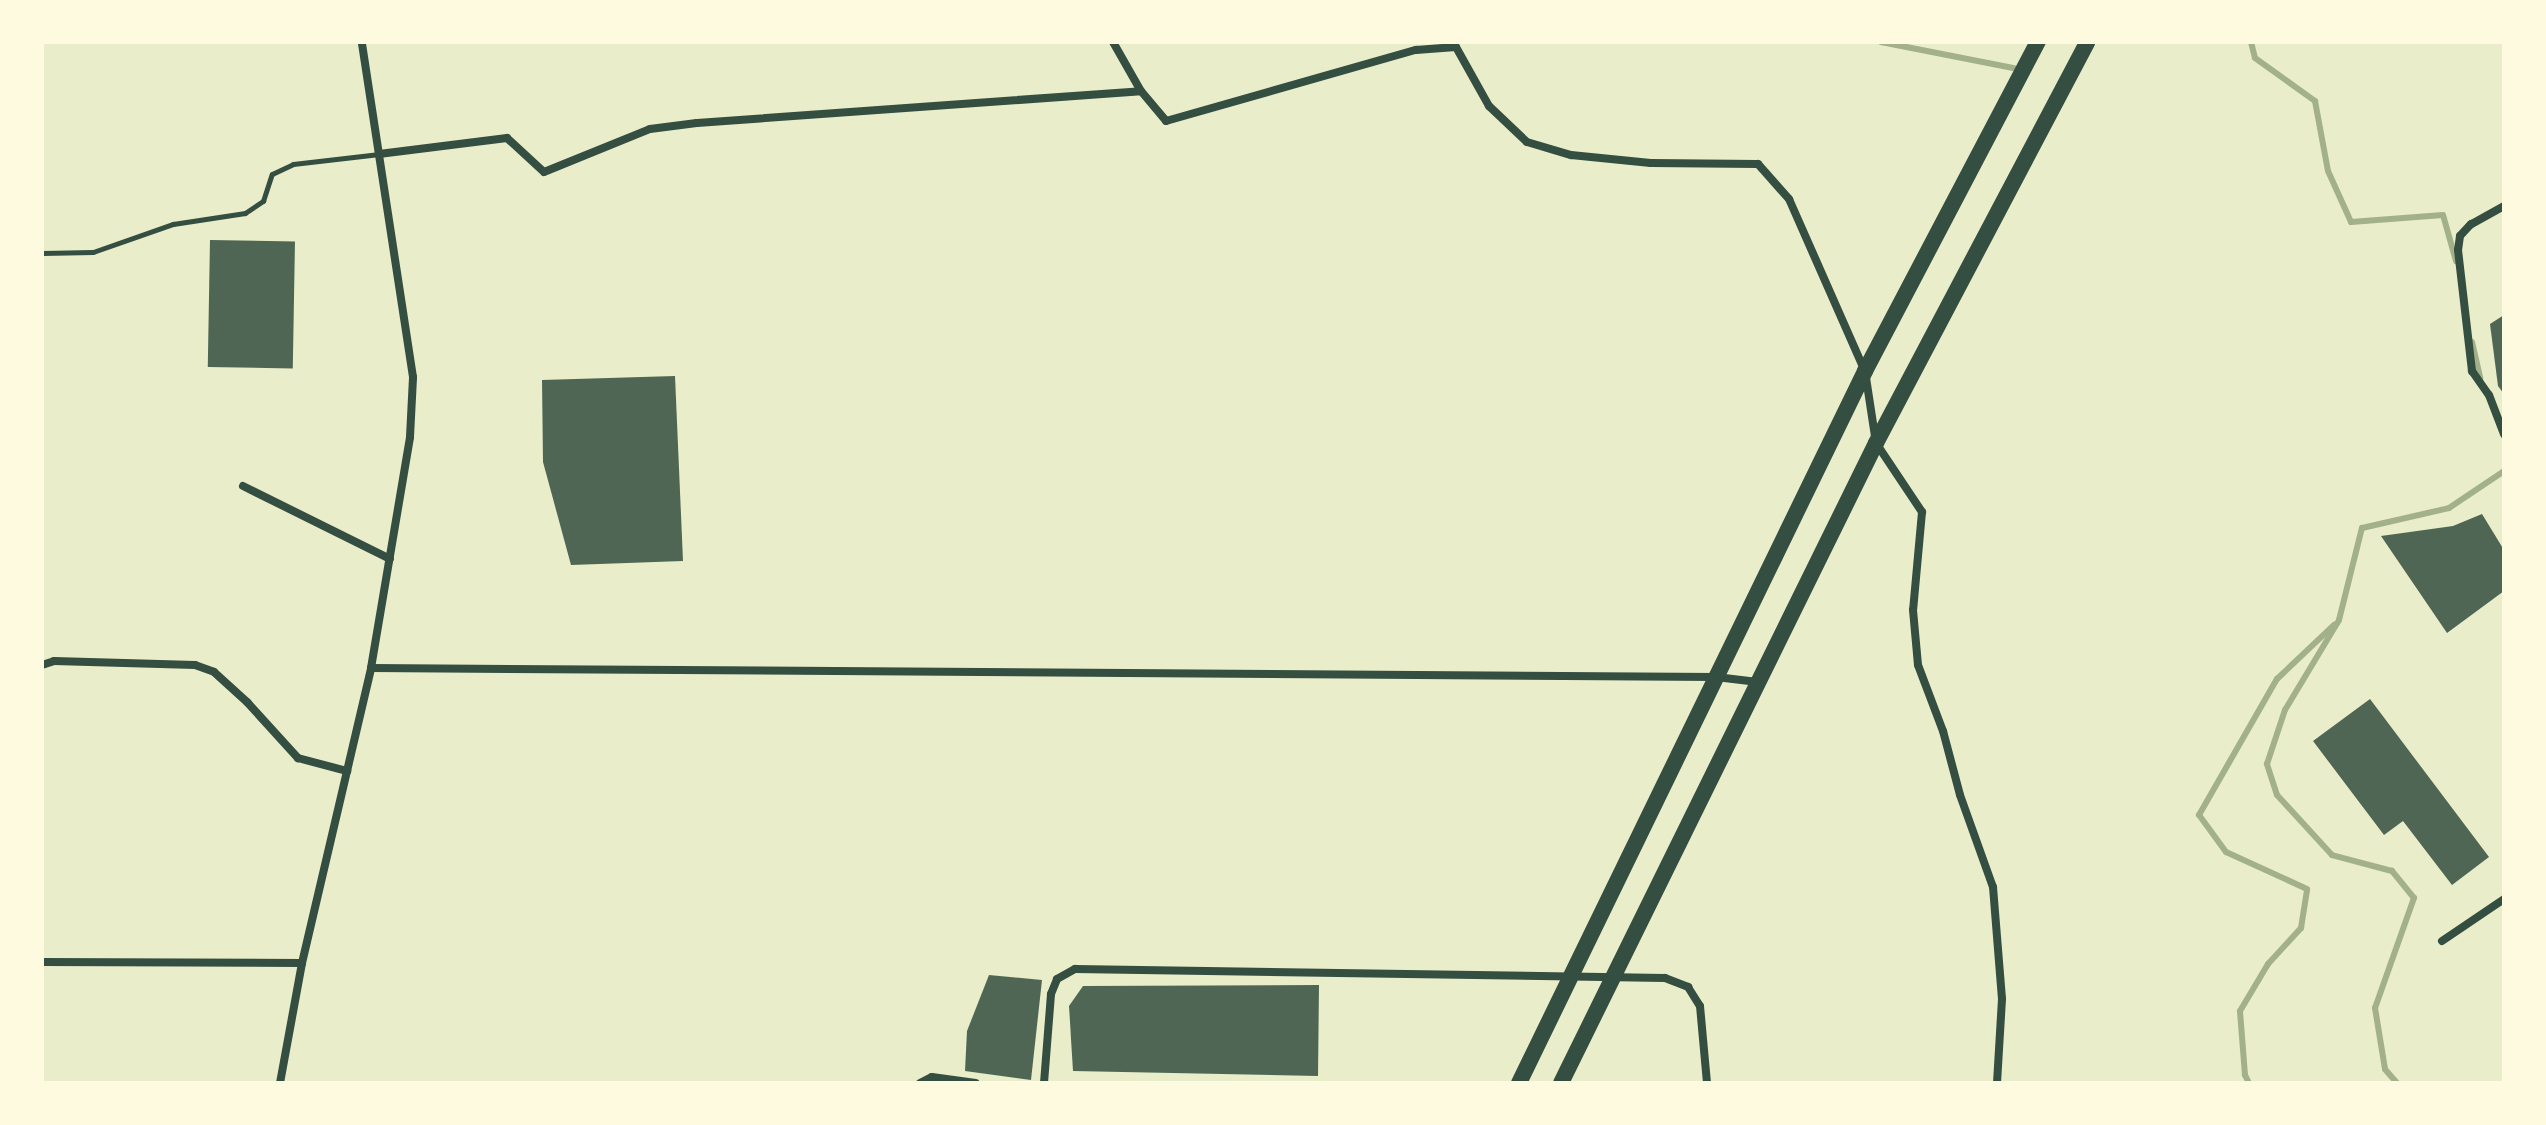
<!DOCTYPE html>
<style>
body{margin:0}
#map{position:relative;width:2546px;height:1125px;overflow:hidden;background:#e9edc9;font-family:"Roboto Condensed",sans-serif}
div>[style]{position:absolute}
[style*='--x']{left:calc(var(--x)*1px);top:calc(var(--y)*1px);width:calc(var(--w)*1px);rotate:calc(var(--a)*1deg)}
.stream>*{height:6px;margin:-3px;padding:0 3px;transform-origin:3px;border-radius:3px;background:#a3b18a}
.building>*{inset:0;background:#4f6655;transform-origin:0 0}
.service>*{height:5px;margin:-2.5px;padding:0 2.5px;transform-origin:2.5px;border-radius:2.5px;background:#344e41}
.minor>*{height:8px;margin:-4px;padding:0 4px;transform-origin:4px;border-radius:4px;background:#344e41}
.primary>*{height:16px;margin:-8px;padding:0 8px;transform-origin:8px;border-radius:8px;background:#344e41}
span{translate:-50% -50%;white-space:nowrap;text-align:center;line-height:1.15;-webkit-text-stroke:8px #fefae0;paint-order:stroke}
.frame{position:absolute;inset:0;border:44px solid #fefae0;pointer-events:none}
</style>
<div id="map">
<div class="stream">
<i style="--x:1881;--y:42;--w:136;--a:11.1"></i>
<i style="--x:2251;--y:42;--w:16;--a:76"></i>
<i style="--x:2255;--y:58;--w:74;--a:35.6"></i>
<i style="--x:2315;--y:101;--w:71;--a:79.5"></i>
<i style="--x:2328;--y:171;--w:56;--a:65.7"></i>
<i style="--x:2351;--y:222;--w:92;--a:-4.4"></i>
<i style="--x:2443;--y:215;--w:48;--a:74.2"></i>
<i style="--x:2472;--y:342;--w:37;--a:77"></i>
<i style="--x:2249;--y:1083;--w:9;--a:-117"></i>
<i style="--x:2245;--y:1075;--w:64;--a:-94.5"></i>
<i style="--x:2240;--y:1011;--w:55;--a:-59.2"></i>
<i style="--x:2268;--y:964;--w:49;--a:-47.5"></i>
<i style="--x:2301;--y:928;--w:39;--a:-81"></i>
<i style="--x:2307;--y:889;--w:89;--a:-155.4"></i>
<i style="--x:2226;--y:852;--w:46;--a:-126.1"></i>
<i style="--x:2199;--y:815;--w:157;--a:-60.2"></i>
<i style="--x:2277;--y:679;--w:79;--a:-43.5"></i>
<i style="--x:2397;--y:1083;--w:18;--a:-131"></i>
<i style="--x:2385;--y:1069;--w:62;--a:-99.3"></i>
<i style="--x:2375;--y:1008;--w:117;--a:-70.5"></i>
<i style="--x:2414;--y:898;--w:35;--a:-129"></i>
<i style="--x:2392;--y:871;--w:62;--a:-165.1"></i>
<i style="--x:2332;--y:855;--w:81;--a:-132.5"></i>
<i style="--x:2277;--y:795;--w:33;--a:-108"></i>
<i style="--x:2267;--y:764;--w:57;--a:-71.6"></i>
<i style="--x:2285;--y:710;--w:105;--a:-59"></i>
<i style="--x:2339;--y:620;--w:95;--a:-76"></i>
<i style="--x:2362;--y:528;--w:89;--a:-12.9"></i>
<i style="--x:2449;--y:508;--w:66;--a:-33.9"></i>
</div>
<div class="building">
<i style="left:210px;top:240px;width:85px;height:127px;rotate:1deg"></i>
<i style="clip-path:polygon(2504px 315px,2504px 394px,2498px 386px,2490px 324px)"></i>
<i style="clip-path:polygon(675px 376px,683px 561px,571px 565px,543px 462px,542px 380px)"></i>
<i style="clip-path:polygon(2482px 514px,2504px 550px,2504px 591px,2447px 633px,2381px 536px,2453px 526px)"></i>
<i style="clip-path:polygon(2370px 699px,2489px 857px,2452px 885px,2403px 821px,2384px 835px,2313px 741px)"></i>
<i style="clip-path:polygon(989px 975px,1042px 980px,1031px 1080px,965px 1071px,967px 1031px)"></i>
<i style="clip-path:polygon(1319px 985px,1318px 1076px,1073px 1071px,1069px 1006px,1083px 986px)"></i>
</div>
<div class="service">
<i style="--x:42;--y:253;--w:51;--a:-1.1"></i>
<i style="--x:93;--y:252;--w:85;--a:-19.3"></i>
<i style="--x:173;--y:224;--w:73;--a:-8.7"></i>
<i style="--x:245;--y:213;--w:22;--a:-34"></i>
<i style="--x:263;--y:201;--w:28;--a:-72"></i>
<i style="--x:272;--y:174;--w:23;--a:-25"></i>
<i style="--x:293;--y:164;--w:87;--a:-6.6"></i>
</div>
<div class="minor">
<i style="--x:1113;--y:42;--w:56;--a:60.3"></i>
<i style="--x:1141;--y:91;--w:39;--a:50"></i>
<i style="--x:1166;--y:121;--w:260;--a:-15.9"></i>
<i style="--x:1416;--y:50;--w:40;--a:-4.3"></i>
<i style="--x:1456;--y:47;--w:68;--a:60.8"></i>
<i style="--x:1489;--y:106;--w:52;--a:43.5"></i>
<i style="--x:1527;--y:142;--w:46;--a:16.5"></i>
<i style="--x:1571;--y:155;--w:80;--a:5.7"></i>
<i style="--x:1651;--y:163;--w:107;--a:0.5"></i>
<i style="--x:1758;--y:164;--w:47;--a:48.5"></i>
<i style="--x:1789;--y:199;--w:188;--a:66.2"></i>
<i style="--x:1865;--y:371;--w:73;--a:81.3"></i>
<i style="--x:1876;--y:443;--w:83;--a:56.3"></i>
<i style="--x:1922;--y:512;--w:98;--a:95.2"></i>
<i style="--x:1913;--y:610;--w:55;--a:84.8"></i>
<i style="--x:1918;--y:665;--w:71;--a:69.3"></i>
<i style="--x:1943;--y:731;--w:66;--a:75.1"></i>
<i style="--x:1960;--y:795;--w:98;--a:70.3"></i>
<i style="--x:1993;--y:887;--w:112;--a:85.4"></i>
<i style="--x:2002;--y:999;--w:84;--a:93.4"></i>
<i style="--x:379;--y:154;--w:129;--a:-7.1"></i>
<i style="--x:507;--y:138;--w:50;--a:42.6"></i>
<i style="--x:544;--y:172;--w:114;--a:-22.1"></i>
<i style="--x:650;--y:129;--w:47;--a:-7.3"></i>
<i style="--x:697;--y:123;--w:445;--a:-4.1"></i>
<i style="--x:2504;--y:206;--w:38;--a:151"></i>
<i style="--x:2471;--y:224;--w:16;--a:133"></i>
<i style="--x:2460;--y:236;--w:14;--a:98"></i>
<i style="--x:2458;--y:250;--w:122;--a:83.4"></i>
<i style="--x:2472;--y:371;--w:29;--a:55"></i>
<i style="--x:2489;--y:395;--w:42;--a:69"></i>
<i style="--x:243;--y:486;--w:164;--a:26.4"></i>
<i style="--x:42;--y:665;--w:13;--a:-18"></i>
<i style="--x:54;--y:661;--w:141;--a:1.6"></i>
<i style="--x:195;--y:665;--w:20;--a:20"></i>
<i style="--x:214;--y:672;--w:45;--a:42.3"></i>
<i style="--x:247;--y:702;--w:76;--a:47.7"></i>
<i style="--x:298;--y:758;--w:51;--a:14.9"></i>
<i style="--x:371;--y:668;--w:1345;--a:0.38"></i>
<i style="--x:1716;--y:677;--w:42;--a:6.8"></i>
<i style="--x:2442;--y:941;--w:75;--a:-34.1"></i>
<i style="--x:42;--y:962;--w:260;--a:0.2"></i>
<i style="--x:280;--y:1083;--w:122;--a:-79.6"></i>
<i style="--x:302;--y:963;--w:303;--a:-76.8"></i>
<i style="--x:371;--y:668;--w:234;--a:-80.4"></i>
<i style="--x:410;--y:437;--w:60;--a:-87.1"></i>
<i style="--x:413;--y:377;--w:339;--a:-98.7"></i>
<i style="--x:920;--y:1083;--w:13;--a:-27"></i>
<i style="--x:932;--y:1077;--w:44;--a:7.8"></i>
<i style="--x:1044;--y:1083;--w:89;--a:-85.5"></i>
<i style="--x:1051;--y:994;--w:16;--a:-68"></i>
<i style="--x:1057;--y:979;--w:21;--a:-29"></i>
<i style="--x:1075;--y:969;--w:590;--a:0.87"></i>
<i style="--x:1665;--y:978;--w:25;--a:21"></i>
<i style="--x:1688;--y:987;--w:22;--a:58"></i>
<i style="--x:1700;--y:1006;--w:77;--a:84.8"></i>
</div>
<div class="primary">
<i style="--x:1519;--y:1083;--w:792;--a:-64.08"></i>
<i style="--x:1865;--y:371;--w:372;--a:-62.3"></i>
<i style="--x:1561;--y:1083;--w:713;--a:-63.79"></i>
<i style="--x:1876;--y:443;--w:453;--a:-62.2"></i>
</div>
<div class="frame"></div>
</div>
